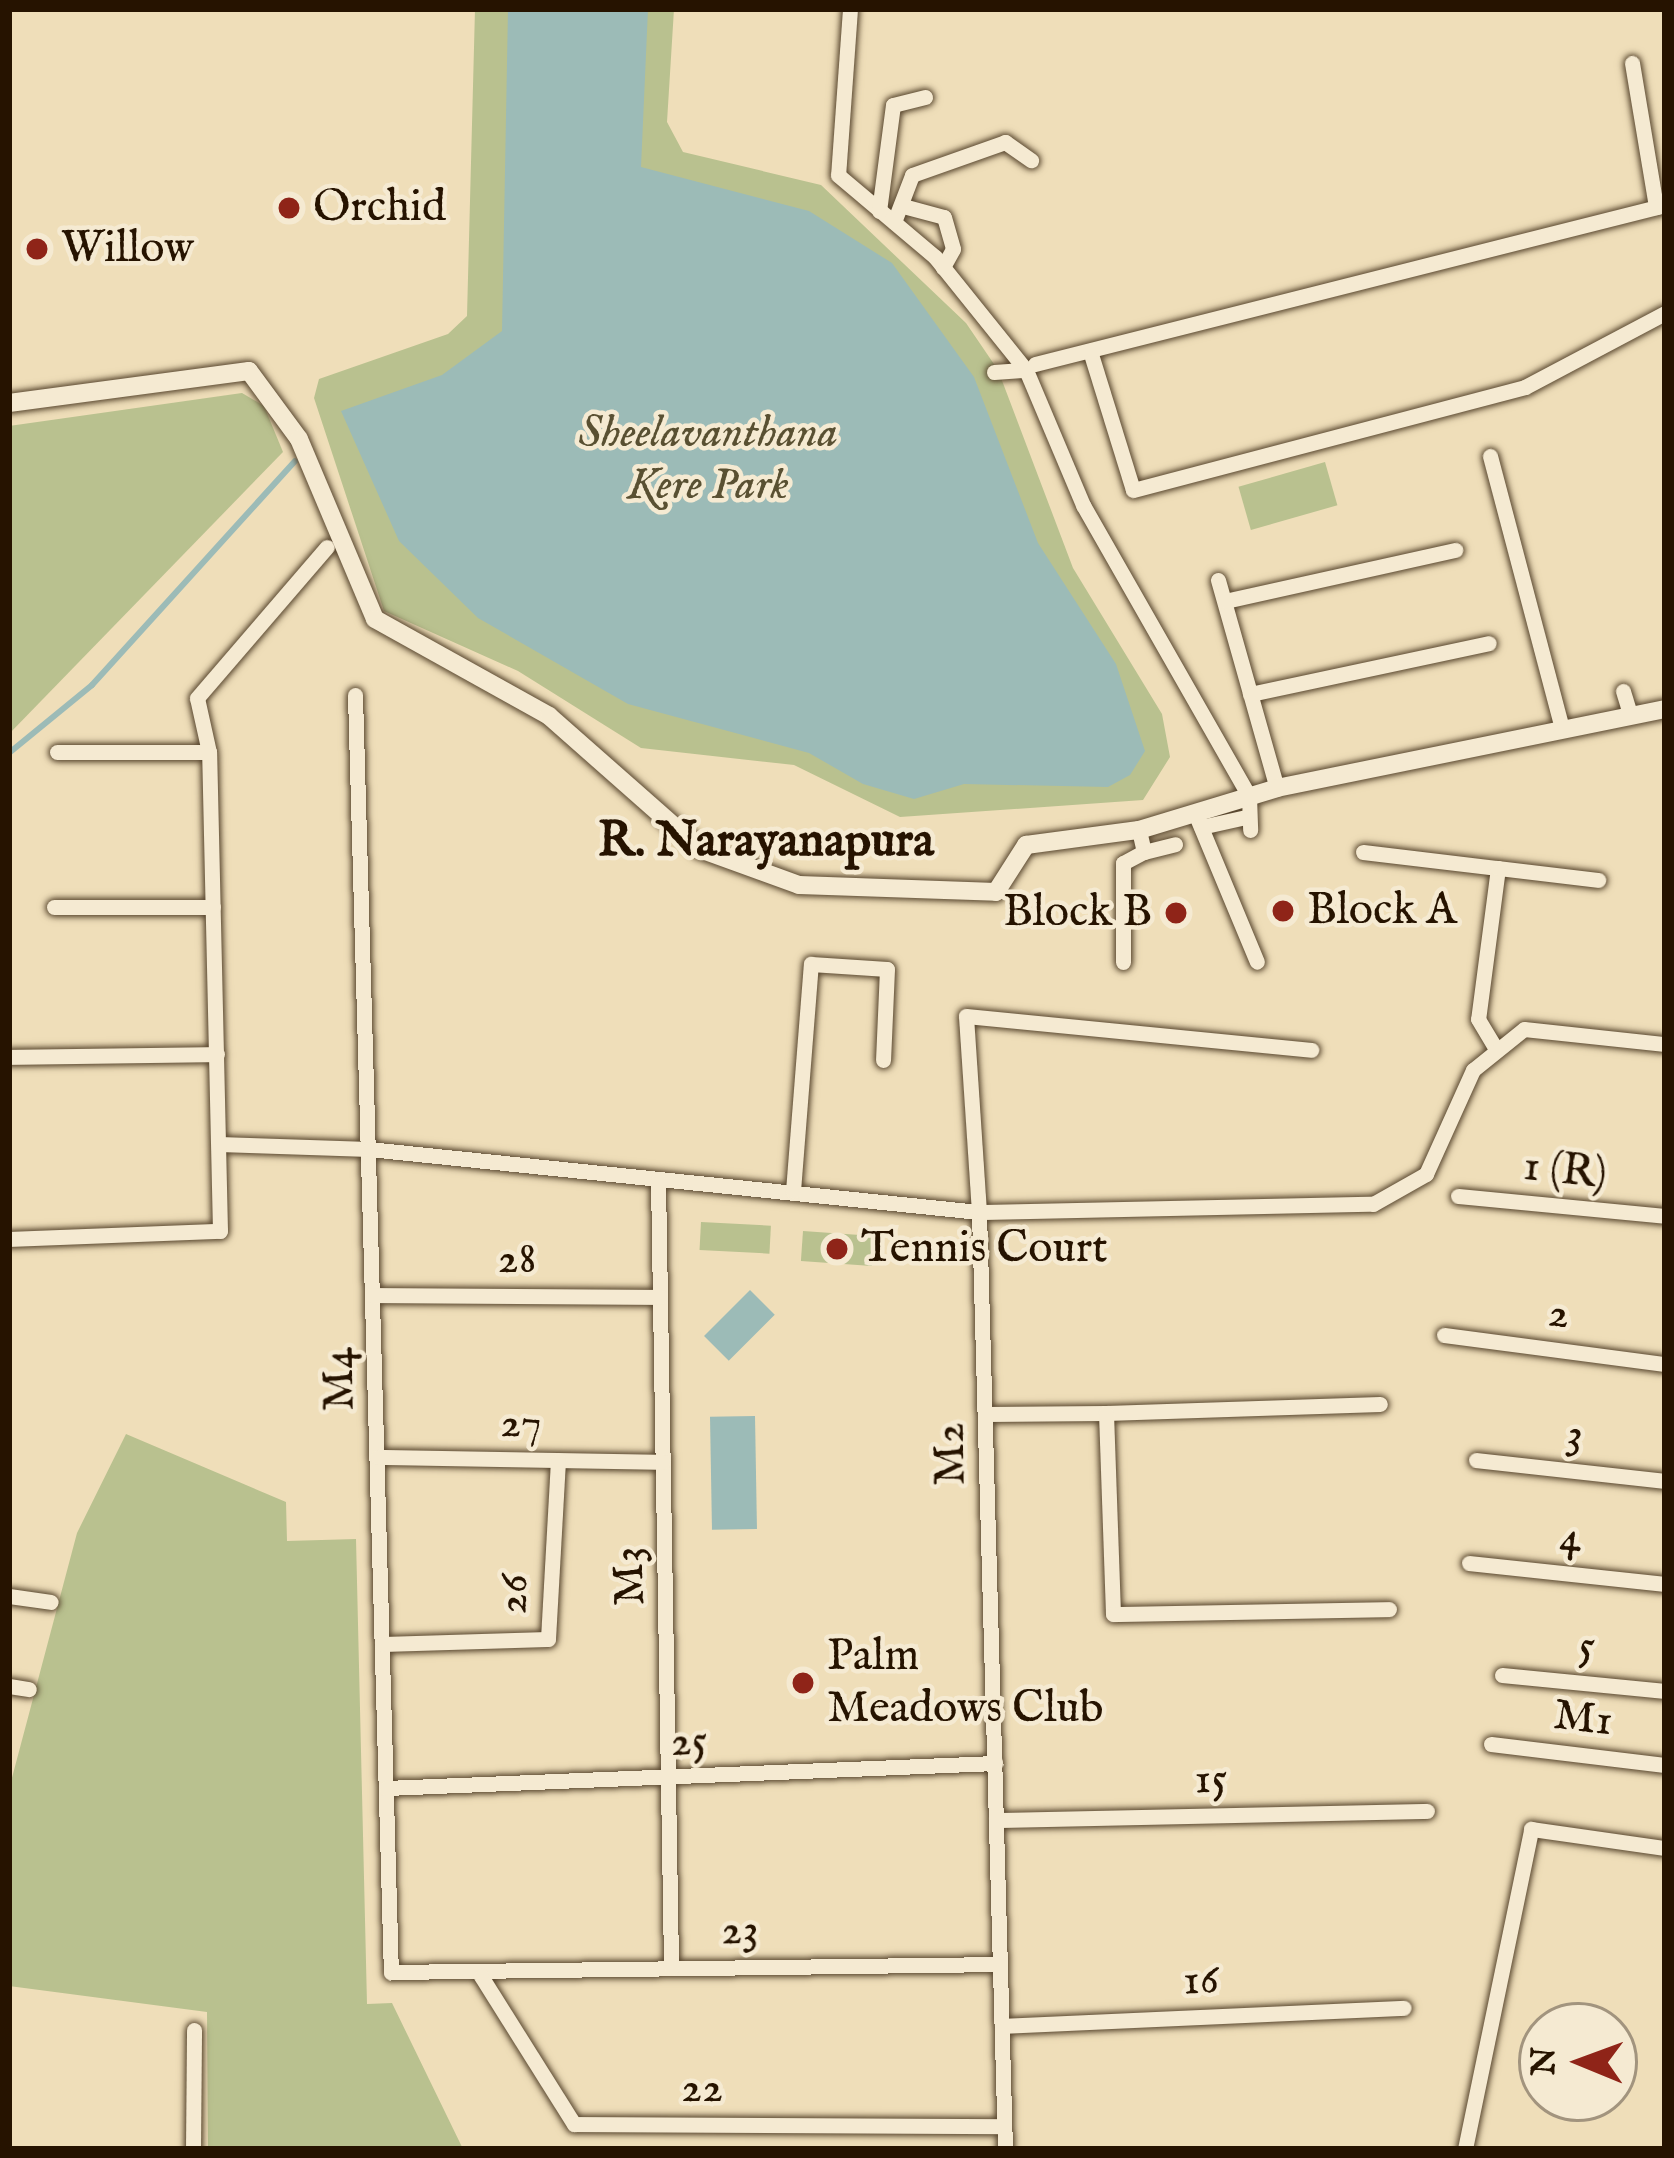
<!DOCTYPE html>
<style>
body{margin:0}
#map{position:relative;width:1674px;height:2158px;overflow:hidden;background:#efdeb9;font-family:"IM FELL English",serif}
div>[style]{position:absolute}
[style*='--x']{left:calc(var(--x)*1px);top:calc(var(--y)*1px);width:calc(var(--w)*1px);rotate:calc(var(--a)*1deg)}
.green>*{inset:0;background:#b9c18f;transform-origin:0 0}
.water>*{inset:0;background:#9cbbb7;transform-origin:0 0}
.stream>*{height:6px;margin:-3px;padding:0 3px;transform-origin:3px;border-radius:3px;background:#9cbbb7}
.roads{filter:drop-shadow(0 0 3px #58462e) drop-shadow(0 0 3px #58462e)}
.minor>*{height:15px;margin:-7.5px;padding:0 7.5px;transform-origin:7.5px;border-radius:7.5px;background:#f5ead2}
.tertiary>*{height:18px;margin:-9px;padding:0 9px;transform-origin:9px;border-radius:9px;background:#f5ead2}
.dots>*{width:33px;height:33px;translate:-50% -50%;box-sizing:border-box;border:6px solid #f5ead2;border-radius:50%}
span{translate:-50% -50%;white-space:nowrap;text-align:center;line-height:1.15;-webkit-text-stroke:9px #f5ead2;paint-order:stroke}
.poi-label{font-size:45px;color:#261300}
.left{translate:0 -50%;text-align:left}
.right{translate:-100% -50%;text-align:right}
.park-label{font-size:45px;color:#595032;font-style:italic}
.street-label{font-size:45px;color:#261300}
.neighbourhood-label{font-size:48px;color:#261300;font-weight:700}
.frame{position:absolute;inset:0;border:12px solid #261300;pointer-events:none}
.north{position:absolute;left:1518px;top:2002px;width:120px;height:120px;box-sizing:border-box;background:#f5ead2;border:3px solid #a2947e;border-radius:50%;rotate:271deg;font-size:33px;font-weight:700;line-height:48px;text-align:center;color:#261300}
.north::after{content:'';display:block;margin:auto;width:42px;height:54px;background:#8f2418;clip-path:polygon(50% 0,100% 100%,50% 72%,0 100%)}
</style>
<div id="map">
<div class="green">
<i style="clip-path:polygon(475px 9px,674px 9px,667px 122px,683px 152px,821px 185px,966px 323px,998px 370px,1073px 568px,1162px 714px,1170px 757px,1143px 800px,900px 817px,794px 765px,641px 748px,518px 671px,384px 611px,314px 398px,319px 379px,448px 334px,467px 316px)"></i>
<i style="clip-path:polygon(242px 393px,264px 406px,283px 452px,9px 734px,9px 426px)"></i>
<i style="left:1325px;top:462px;width:45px;height:90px;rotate:74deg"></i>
<i style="left:701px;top:1222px;width:70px;height:28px;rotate:3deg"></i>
<i style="left:803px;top:1231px;width:71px;height:30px;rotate:4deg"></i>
<i style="clip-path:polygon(126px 1434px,286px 1502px,287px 1541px,356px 1539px,367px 2004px,392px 2003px,463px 2149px,208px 2149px,207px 2012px,9px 1986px,9px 1789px,77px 1533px)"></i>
</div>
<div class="water">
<i style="clip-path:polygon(508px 9px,648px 9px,641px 167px,809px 211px,892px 263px,974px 377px,1038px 543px,1116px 664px,1145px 751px,1130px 775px,1108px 787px,964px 784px,914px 799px,863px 784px,809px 753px,628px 704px,478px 618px,399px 541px,341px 411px,442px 375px,502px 331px)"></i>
<i style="left:750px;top:1290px;width:35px;height:65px;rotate:45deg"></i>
<i style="left:755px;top:1416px;width:113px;height:45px;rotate:89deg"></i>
</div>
<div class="stream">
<i style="--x:9;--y:753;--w:107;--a:-39.3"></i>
<i style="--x:92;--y:685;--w:302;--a:-47.8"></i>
</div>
<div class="roads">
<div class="minor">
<i style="--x:850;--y:9;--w:166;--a:94.1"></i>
<i style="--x:838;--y:175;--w:127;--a:40.2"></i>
<i style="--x:935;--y:257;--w:145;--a:51.2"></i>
<i style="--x:1026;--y:370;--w:147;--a:67.1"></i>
<i style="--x:1083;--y:505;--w:335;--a:60.3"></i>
<i style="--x:1249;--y:796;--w:34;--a:88"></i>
<i style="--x:1632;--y:63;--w:146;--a:80.5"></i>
<i style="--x:903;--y:206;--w:42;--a:15"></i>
<i style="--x:944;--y:217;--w:33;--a:74"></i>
<i style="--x:953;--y:249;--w:21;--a:119"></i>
<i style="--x:879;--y:211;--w:107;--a:-82.5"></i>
<i style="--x:893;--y:105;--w:33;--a:-14"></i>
<i style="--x:894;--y:222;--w:50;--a:-69"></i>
<i style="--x:912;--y:175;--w:99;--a:-19.5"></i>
<i style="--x:1005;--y:142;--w:32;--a:35"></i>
<i style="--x:1090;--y:351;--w:145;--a:72.8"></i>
<i style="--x:1133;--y:490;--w:405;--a:-14.7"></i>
<i style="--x:1525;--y:387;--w:158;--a:-27.9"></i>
<i style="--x:1035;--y:364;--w:650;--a:-14.16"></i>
<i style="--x:994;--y:372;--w:32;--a:-4"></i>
<i style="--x:1490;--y:456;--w:281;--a:75.2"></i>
<i style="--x:1218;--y:580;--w:216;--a:74.2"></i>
<i style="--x:1225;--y:601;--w:236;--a:-12.5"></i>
<i style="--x:1623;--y:691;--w:24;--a:73"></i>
<i style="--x:1250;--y:694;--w:244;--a:-12"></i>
<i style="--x:355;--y:695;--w:1278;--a:88.39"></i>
<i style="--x:391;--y:1972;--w:609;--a:-0.75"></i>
<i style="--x:57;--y:752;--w:152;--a:0"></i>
<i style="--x:1195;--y:813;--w:161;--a:67.4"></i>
<i style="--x:1201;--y:827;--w:46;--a:-12.5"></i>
<i style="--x:1144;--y:852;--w:32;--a:-14"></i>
<i style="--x:1363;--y:852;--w:136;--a:6.8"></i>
<i style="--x:1498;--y:868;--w:152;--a:97.5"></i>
<i style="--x:1478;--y:1019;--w:31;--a:59"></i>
<i style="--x:1498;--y:868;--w:101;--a:6.8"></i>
<i style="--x:54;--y:907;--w:159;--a:0"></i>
<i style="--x:1123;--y:962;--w:99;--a:-90"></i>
<i style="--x:1123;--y:863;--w:24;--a:-28"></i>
<i style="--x:1144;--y:852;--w:23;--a:-103"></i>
<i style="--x:9;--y:1057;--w:208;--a:-0.8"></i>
<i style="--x:219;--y:1144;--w:150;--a:1.9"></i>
<i style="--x:369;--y:1149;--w:613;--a:5.9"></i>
<i style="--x:979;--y:1212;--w:196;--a:-93.8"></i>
<i style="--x:966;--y:1016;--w:347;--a:5.6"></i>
<i style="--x:658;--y:1180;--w:788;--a:89.05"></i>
<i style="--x:793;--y:1191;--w:228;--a:-85.5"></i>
<i style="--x:811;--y:964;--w:76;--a:3.8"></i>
<i style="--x:887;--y:969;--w:91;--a:92.5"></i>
<i style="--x:1458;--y:1196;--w:208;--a:5.5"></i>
<i style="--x:9;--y:1239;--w:211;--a:-2.2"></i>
<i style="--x:220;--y:1231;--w:479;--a:-91.3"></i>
<i style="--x:209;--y:752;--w:55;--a:-102.5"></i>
<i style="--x:197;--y:698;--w:199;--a:-49.3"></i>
<i style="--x:373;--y:1295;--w:287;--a:0.4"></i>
<i style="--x:1444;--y:1335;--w:223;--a:7.5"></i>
<i style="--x:1106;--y:1413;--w:274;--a:-1.9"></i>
<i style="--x:986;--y:1414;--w:120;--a:-0.5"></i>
<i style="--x:1106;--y:1413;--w:201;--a:88"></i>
<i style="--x:1113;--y:1614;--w:276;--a:-1"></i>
<i style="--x:378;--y:1457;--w:285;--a:1"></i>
<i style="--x:1476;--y:1460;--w:190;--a:6.3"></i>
<i style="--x:1469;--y:1563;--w:197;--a:6.1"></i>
<i style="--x:9;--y:1596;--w:42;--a:8.1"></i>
<i style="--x:382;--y:1644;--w:166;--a:-1.7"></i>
<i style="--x:548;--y:1639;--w:179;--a:-86.8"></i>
<i style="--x:1502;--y:1675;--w:164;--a:5.6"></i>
<i style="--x:9;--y:1686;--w:20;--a:9"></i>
<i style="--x:1491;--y:1744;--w:175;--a:6.9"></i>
<i style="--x:386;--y:1788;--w:610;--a:-2.35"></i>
<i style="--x:996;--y:1820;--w:431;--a:-1.2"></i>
<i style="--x:481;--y:1976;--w:175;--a:57.9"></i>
<i style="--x:574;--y:2124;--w:430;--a:0.3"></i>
<i style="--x:1002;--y:2026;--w:402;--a:-2.6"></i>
<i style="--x:193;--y:2149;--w:119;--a:-89.5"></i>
<i style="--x:1005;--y:2149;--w:937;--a:-91.59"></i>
<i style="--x:979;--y:1212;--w:394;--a:-1.2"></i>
<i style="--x:1373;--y:1204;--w:61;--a:-29.5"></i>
<i style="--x:1426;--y:1174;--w:114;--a:-65.7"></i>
<i style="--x:1473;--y:1070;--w:65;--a:-38.8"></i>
<i style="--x:1524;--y:1029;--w:142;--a:6.1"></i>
<i style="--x:1465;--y:2149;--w:327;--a:-78.3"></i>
<i style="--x:1531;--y:1829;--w:135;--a:8.1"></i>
</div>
<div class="tertiary">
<i style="--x:9;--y:403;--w:242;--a:-7.6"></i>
<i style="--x:249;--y:371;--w:84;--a:53.7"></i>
<i style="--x:299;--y:439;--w:195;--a:67.1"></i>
<i style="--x:375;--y:619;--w:199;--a:29.1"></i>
<i style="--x:549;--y:716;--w:201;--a:41.4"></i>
<i style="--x:700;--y:849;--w:105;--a:20"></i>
<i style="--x:799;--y:885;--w:197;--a:2"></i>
<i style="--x:996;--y:892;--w:56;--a:-57.4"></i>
<i style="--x:1026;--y:845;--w:114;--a:-7.6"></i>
<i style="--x:1139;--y:830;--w:144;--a:-16.9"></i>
<i style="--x:1277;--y:788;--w:396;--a:-11.5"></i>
</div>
</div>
<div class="dots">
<i style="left:289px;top:208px;background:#8f2418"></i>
<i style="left:37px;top:249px;background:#8f2418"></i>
<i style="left:1283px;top:911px;background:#8f2418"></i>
<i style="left:1176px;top:913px;background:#8f2418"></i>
<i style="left:837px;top:1249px;background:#8f2418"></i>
<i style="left:803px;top:1683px;background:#8f2418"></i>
</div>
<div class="poi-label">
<span class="left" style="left:313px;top:208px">Orchid</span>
<span class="left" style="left:61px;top:249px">Willow</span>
<span class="left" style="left:1307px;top:911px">Block A</span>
<span class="right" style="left:1152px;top:913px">Block B</span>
<span class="left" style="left:861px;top:1249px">Tennis Court</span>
<span class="left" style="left:827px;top:1683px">Palm<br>Meadows Club</span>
</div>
<div class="park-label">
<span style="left:708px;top:460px">Sheelavanthana<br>Kere Park</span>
</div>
<div class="street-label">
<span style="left:1565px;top:1171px;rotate:6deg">1 (R)</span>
<span style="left:517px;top:1260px">28</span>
<span style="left:1559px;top:1314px;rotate:7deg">2</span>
<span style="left:340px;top:1379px;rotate:-91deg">M4</span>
<span style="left:521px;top:1424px;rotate:1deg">27</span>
<span style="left:1575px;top:1435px;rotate:6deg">3</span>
<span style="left:951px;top:1454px;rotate:-91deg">M2</span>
<span style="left:1571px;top:1538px;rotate:6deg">4</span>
<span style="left:630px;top:1576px;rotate:-92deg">M3</span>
<span style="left:514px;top:1594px;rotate:-87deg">26</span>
<span style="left:1587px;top:1647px;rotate:6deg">5</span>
<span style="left:1583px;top:1719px;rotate:7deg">M1</span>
<span style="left:689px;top:1742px;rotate:-3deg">25</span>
<span style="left:1211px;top:1780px;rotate:-1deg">15</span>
<span style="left:740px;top:1931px;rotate:-1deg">23</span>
<span style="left:1201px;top:1981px;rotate:-2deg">16</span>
<span style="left:702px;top:2089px">22</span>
</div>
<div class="neighbourhood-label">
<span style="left:766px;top:843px">R. Narayanapura</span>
</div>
<div class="frame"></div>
<div class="north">N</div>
</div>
